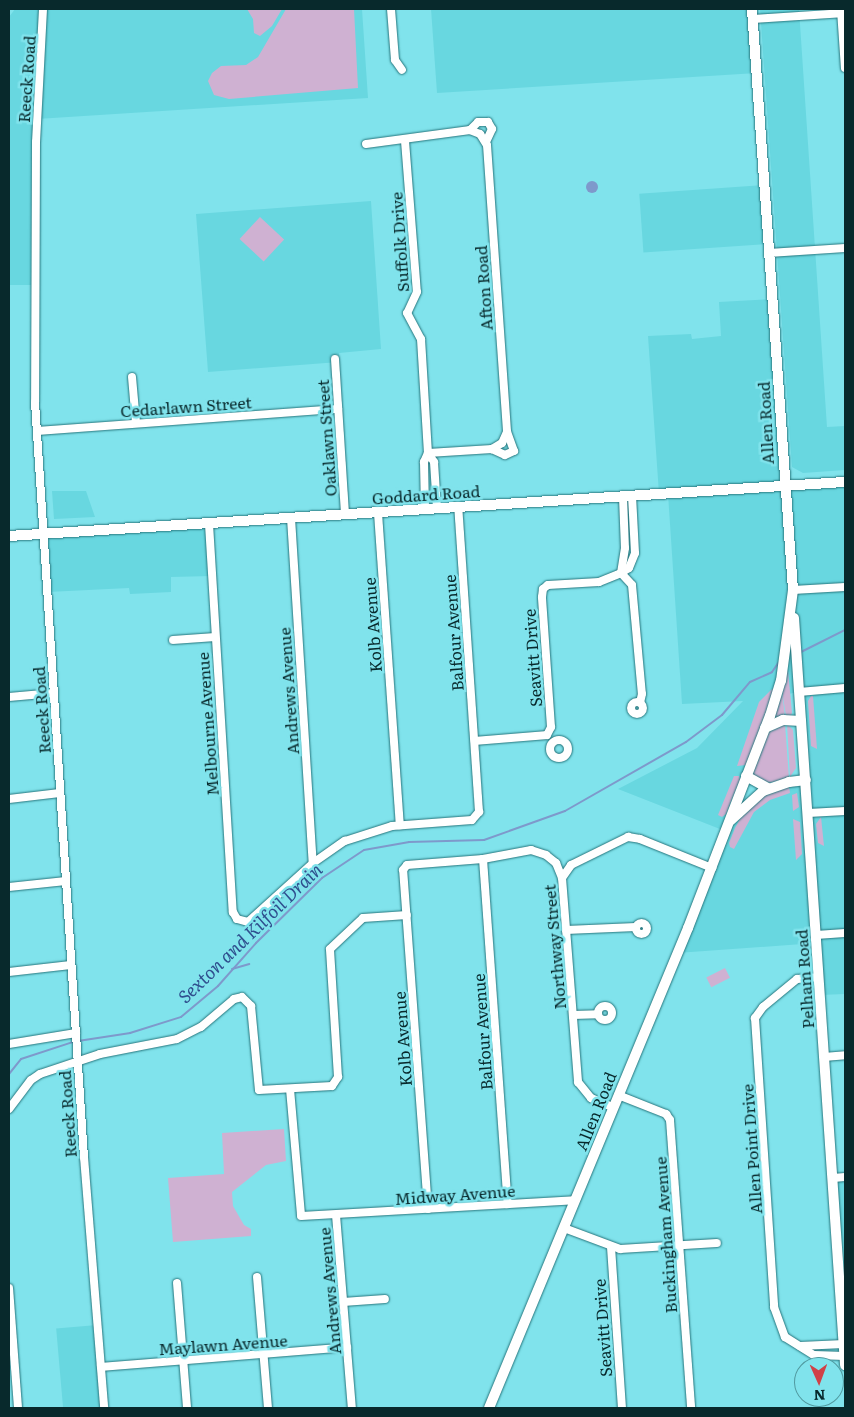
<!DOCTYPE html>
<style>
body{margin:0}
#map{position:relative;width:854px;height:1417px;overflow:hidden;background:#80e3ec;font-family:Literata,serif}
div>[style]{position:absolute}
[style*='--x']{left:calc(var(--x)*1px);top:calc(var(--y)*1px);width:calc(var(--w)*1px);rotate:calc(var(--a)*1deg)}
.built>*{inset:0;background:#68d7e0;transform-origin:0 0}
.green>*{inset:0;background:#cfb1d2;transform-origin:0 0}
.water>*{inset:0;background:#7e99cb}
.round{border-radius:50%}
.stream>*{height:2px;margin:-1px;padding:0 1px;transform-origin:1px;border-radius:1px;background:#7e99cb}
.roads{filter:drop-shadow(0 0 1px #26757c) drop-shadow(0 0 1px #26757c)}
.minor>*{height:8px;margin:-4px;padding:0 4px;transform-origin:4px;border-radius:4px;background:#fff}
.minor>.ring{margin:-4px;padding:0;box-sizing:content-box;background:none;border:8px solid #fff;border-radius:50%}
.major>*{height:10px;margin:-5px;padding:0 5px;transform-origin:5px;border-radius:5px;background:#fff}
span{translate:-50% -50%;white-space:nowrap;text-align:center;line-height:1.15;-webkit-text-stroke:5px #80e3ec;paint-order:stroke}
.street-label{font-size:16px;color:#08292c}
.water-label{font-size:18px;color:#2f4f8e;font-style:italic}
.frame{position:absolute;inset:0;border:10px solid #08292c;pointer-events:none}
.north{position:absolute;left:794px;top:1357px;width:50px;height:50px;box-sizing:border-box;background:#80e3ec;border:1px solid #50999f;border-radius:50%;rotate:178deg;font-size:14px;font-weight:700;line-height:20px;text-align:center;color:#08292c}
.north::after{content:'';display:block;margin:auto;width:18px;height:22px;background:#d04147;clip-path:polygon(50% 0,100% 100%,50% 72%,0 100%)}
</style>
<div id="map">
<div class="built">
<i style="clip-path:polygon(15px 9px,362px 9px,368px 98px,37px 119px,35px 285px,9px 285px,9px 17px)"></i>
<i style="clip-path:polygon(431px 9px,752px 9px,757px 73px,437px 93px)"></i>
<i style="clip-path:polygon(760px 9px,799px 9px,827px 427px,845px 426px,845px 470px,803px 473px,792px 467px)"></i>
<i style="left:764px;top:185px;width:59px;height:125px;rotate:86deg"></i>
<i style="clip-path:polygon(371px 201px,381px 349px,339px 353px,339px 362px,208px 372px,196px 214px)"></i>
<i style="clip-path:polygon(evenodd,772px 299px,785px 486px,845px 482px,845px 994px,820px 995px,816px 943px,677px 953px,725px 831px,618px 789px,697px 748px,743px 701px,682px 704px,668px 494px,659px 494px,648px 336px,691px 334px,692px 339px,721px 336px,719px 302px,772px 299px,799px 692px,805px 780px,744px 805px,728px 823px,777px 696px,799px 692px)"></i>
<i style="clip-path:polygon(52px 491px,86px 491px,95px 517px,54px 519px)"></i>
<i style="clip-path:polygon(209px 524px,212px 576px,171px 577px,171px 592px,130px 594px,129px 588px,48px 592px,44px 534px)"></i>
<i style="clip-path:polygon(845px 1177px,845px 1365px,833px 1178px)"></i>
<i style="left:97px;top:1325px;width:83px;height:41px;rotate:85deg"></i>
</div>
<div class="green">
<i style="clip-path:polygon(247px 9px,282px 9px,272px 26px,260px 36px,254px 33px,253px 19px)"></i>
<i style="clip-path:polygon(286px 9px,354px 9px,358px 88px,229px 99px,214px 95px,208px 81px,212px 73px,221px 66px,246px 65px,258px 57px)"></i>
<i style="left:260px;top:217px;width:33px;height:30px;rotate:43deg"></i>
<i style="clip-path:polygon(788px 670px,792px 713px,790px 717px,786px 716px,782px 691px)"></i>
<i style="clip-path:polygon(772px 689px,775px 690px,746px 765px,737px 766px,759px 702px)"></i>
<i style="clip-path:polygon(782px 692px,785px 716px,774px 719px)"></i>
<i style="clip-path:polygon(811px 696px,813px 696px,817px 749px,811px 746px,808px 701px)"></i>
<i style="clip-path:polygon(785px 724px,789px 778px,769px 783px,753px 776px,752px 769px,768px 732px)"></i>
<i style="clip-path:polygon(787px 724px,793px 730px,796px 768px,790px 777px)"></i>
<i style="clip-path:polygon(734px 776px,739px 776px,740px 780px,726px 814px,722px 817px,718px 815px)"></i>
<i style="clip-path:polygon(789px 786px,790px 793px,770px 800px,754px 812px,734px 849px,730px 847px,729px 843px,735px 828px,745px 810px,760px 797px)"></i>
<i style="clip-path:polygon(797px 793px,799px 807px,793px 811px,792px 795px)"></i>
<i style="clip-path:polygon(821px 817px,824px 846px,818px 843px,816px 824px)"></i>
<i style="clip-path:polygon(793px 819px,800px 822px,802px 854px,796px 860px)"></i>
<i style="left:725px;top:968px;width:11px;height:21px;rotate:63deg"></i>
<i style="clip-path:polygon(284px 1129px,286px 1161px,266px 1165px,232px 1192px,233px 1206px,244px 1225px,251px 1229px,251px 1236px,173px 1242px,168px 1178px,224px 1174px,222px 1133px)"></i>
</div>
<div class="water">
<i class="round" style="left:586px;top:181px;width:12px;height:12px"></i>
</div>
<div class="stream">
<i style="--x:799;--y:653;--w:51;--a:-26.6"></i>
<i style="--x:232;--y:969;--w:18;--a:-16"></i>
<i style="--x:78;--y:1041;--w:53;--a:-8.7"></i>
<i style="--x:130;--y:1033;--w:53;--a:-17.4"></i>
<i style="--x:181;--y:1017;--w:48;--a:-40"></i>
<i style="--x:218;--y:986;--w:57;--a:-48.5"></i>
<i style="--x:256;--y:943;--w:93;--a:-44.6"></i>
<i style="--x:322;--y:878;--w:50;--a:-33.7"></i>
<i style="--x:364;--y:850;--w:46;--a:-10.1"></i>
<i style="--x:409;--y:842;--w:75;--a:-1.5"></i>
<i style="--x:484;--y:840;--w:86;--a:-19.7"></i>
<i style="--x:565;--y:811;--w:139;--a:-29.7"></i>
<i style="--x:686;--y:742;--w:45;--a:-36.9"></i>
<i style="--x:722;--y:715;--w:43;--a:-49.7"></i>
<i style="--x:750;--y:682;--w:24;--a:-24"></i>
<i style="--x:772;--y:672;--w:12;--a:-55"></i>
<i style="--x:9;--y:1074;--w:19;--a:-51"></i>
<i style="--x:21;--y:1059;--w:55;--a:-18.1"></i>
</div>
<div class="roads">
<div class="minor">
<i style="--x:43;--y:9;--w:133;--a:93"></i>
<i style="--x:36;--y:142;--w:260;--a:90.2"></i>
<i style="--x:35;--y:402;--w:757;--a:86.29"></i>
<i style="--x:84;--y:1157;--w:252;--a:85.4"></i>
<i style="--x:391;--y:9;--w:51;--a:85.5"></i>
<i style="--x:395;--y:60;--w:12;--a:55"></i>
<i style="--x:841;--y:10;--w:58;--a:86.1"></i>
<i style="--x:753;--y:19;--w:92;--a:-3.7"></i>
<i style="--x:470;--y:130;--w:11;--a:-45"></i>
<i style="--x:478;--y:122;--w:10;--a:0"></i>
<i style="--x:488;--y:122;--w:8;--a:60"></i>
<i style="--x:492;--y:129;--w:14;--a:115"></i>
<i style="--x:405;--y:141;--w:151;--a:85.5"></i>
<i style="--x:417;--y:292;--w:23;--a:115"></i>
<i style="--x:407;--y:313;--w:30;--a:62"></i>
<i style="--x:421;--y:339;--w:114;--a:86.5"></i>
<i style="--x:428;--y:453;--w:10;--a:114"></i>
<i style="--x:424;--y:462;--w:48;--a:88.8"></i>
<i style="--x:366;--y:144;--w:105;--a:-7.7"></i>
<i style="--x:470;--y:130;--w:11;--a:22"></i>
<i style="--x:480;--y:134;--w:13;--a:58"></i>
<i style="--x:487;--y:145;--w:288;--a:86"></i>
<i style="--x:507;--y:432;--w:12;--a:114"></i>
<i style="--x:502;--y:443;--w:12;--a:149"></i>
<i style="--x:492;--y:449;--w:64;--a:176.4"></i>
<i style="--x:769;--y:253;--w:76;--a:-3.8"></i>
<i style="--x:335;--y:359;--w:156;--a:86.3"></i>
<i style="--x:132;--y:377;--w:46;--a:85"></i>
<i style="--x:37;--y:431;--w:302;--a:-4.2"></i>
<i style="--x:492;--y:449;--w:14;--a:25"></i>
<i style="--x:505;--y:455;--w:10;--a:-24"></i>
<i style="--x:514;--y:451;--w:20;--a:-110"></i>
<i style="--x:428;--y:453;--w:11;--a:56"></i>
<i style="--x:434;--y:462;--w:47;--a:86.3"></i>
<i style="--x:623;--y:497;--w:51;--a:87.8"></i>
<i style="--x:625;--y:548;--w:25;--a:99"></i>
<i style="--x:621;--y:573;--w:9;--a:-32"></i>
<i style="--x:629;--y:568;--w:16;--a:-68"></i>
<i style="--x:635;--y:553;--w:57;--a:-93"></i>
<i style="--x:378;--y:513;--w:313;--a:86"></i>
<i style="--x:291;--y:518;--w:346;--a:86.4"></i>
<i style="--x:209;--y:524;--w:389;--a:86.5"></i>
<i style="--x:233;--y:912;--w:8;--a:60"></i>
<i style="--x:237;--y:919;--w:11;--a:15"></i>
<i style="--x:248;--y:922;--w:88;--a:-42.2"></i>
<i style="--x:313;--y:863;--w:39;--a:-35"></i>
<i style="--x:345;--y:841;--w:49;--a:-17.7"></i>
<i style="--x:392;--y:826;--w:80;--a:-4.3"></i>
<i style="--x:472;--y:820;--w:11;--a:-49"></i>
<i style="--x:479;--y:812;--w:306;--a:-93.9"></i>
<i style="--x:793;--y:590;--w:52;--a:-3.3"></i>
<i style="--x:173;--y:640;--w:42;--a:-4.1"></i>
<i style="--x:799;--y:692;--w:46;--a:-5"></i>
<i style="--x:9;--y:697;--w:45;--a:-5.1"></i>
<i class="ring" style="left:631px;top:702px;width:4px;height:4px"></i>
<i style="--x:547;--y:735;--w:9;--a:-63"></i>
<i style="--x:551;--y:727;--w:130;--a:-94"></i>
<i style="--x:542;--y:597;--w:8;--a:-83"></i>
<i style="--x:543;--y:589;--w:6;--a:-39"></i>
<i style="--x:548;--y:585;--w:51;--a:-3.4"></i>
<i style="--x:599;--y:582;--w:24;--a:-22"></i>
<i style="--x:621;--y:573;--w:16;--a:47"></i>
<i style="--x:632;--y:585;--w:109;--a:84.8"></i>
<i style="--x:642;--y:694;--w:9;--a:103"></i>
<i class="ring" style="left:550px;top:740px;width:10px;height:10px"></i>
<i style="--x:475;--y:741;--w:72;--a:-4.8"></i>
<i style="--x:9;--y:799;--w:51;--a:-6.7"></i>
<i style="--x:808;--y:813;--w:37;--a:-3"></i>
<i style="--x:483;--y:859;--w:346;--a:85.9"></i>
<i style="--x:562;--y:878;--w:16;--a:-55"></i>
<i style="--x:571;--y:865;--w:64;--a:-26.2"></i>
<i style="--x:628;--y:837;--w:12;--a:9"></i>
<i style="--x:640;--y:839;--w:78;--a:21.9"></i>
<i style="--x:9;--y:887;--w:57;--a:-6"></i>
<i class="ring" style="left:635.5px;top:922.5px;width:3px;height:3px"></i>
<i style="--x:566;--y:930;--w:70;--a:-2.5"></i>
<i style="--x:816;--y:935;--w:29;--a:-4"></i>
<i style="--x:9;--y:972;--w:62;--a:-6.4"></i>
<i style="--x:819;--y:977;--w:22;--a:175"></i>
<i style="--x:797;--y:979;--w:44;--a:140.5"></i>
<i style="--x:763;--y:1007;--w:14;--a:126"></i>
<i style="--x:755;--y:1018;--w:290;--a:86.2"></i>
<i style="--x:774;--y:1307;--w:32;--a:70"></i>
<i style="--x:785;--y:1337;--w:34;--a:32"></i>
<i style="--x:814;--y:1355;--w:31;--a:2"></i>
<i class="ring" style="left:598px;top:1006px;width:6px;height:6px"></i>
<i style="--x:573;--y:1015;--w:25;--a:-2"></i>
<i style="--x:9;--y:1044;--w:68;--a:-9.3"></i>
<i style="--x:824;--y:1057;--w:21;--a:-5"></i>
<i style="--x:290;--y:1089;--w:127;--a:85"></i>
<i style="--x:301;--y:1216;--w:274;--a:-3.3"></i>
<i style="--x:618;--y:1095;--w:52;--a:21.6"></i>
<i style="--x:666;--y:1114;--w:7;--a:56"></i>
<i style="--x:670;--y:1120;--w:289;--a:85.8"></i>
<i style="--x:9;--y:1109;--w:36;--a:-53"></i>
<i style="--x:31;--y:1080;--w:11;--a:-34"></i>
<i style="--x:40;--y:1074;--w:63;--a:-18.4"></i>
<i style="--x:100;--y:1054;--w:78;--a:-11"></i>
<i style="--x:177;--y:1039;--w:27;--a:-27"></i>
<i style="--x:201;--y:1027;--w:43;--a:-40.3"></i>
<i style="--x:234;--y:999;--w:8;--a:-14"></i>
<i style="--x:242;--y:997;--w:13;--a:45"></i>
<i style="--x:251;--y:1006;--w:84;--a:84.6"></i>
<i style="--x:259;--y:1090;--w:73;--a:-3.1"></i>
<i style="--x:332;--y:1086;--w:11;--a:-56"></i>
<i style="--x:338;--y:1077;--w:128;--a:-93.6"></i>
<i style="--x:330;--y:949;--w:45;--a:-43.2"></i>
<i style="--x:363;--y:918;--w:44;--a:-3.9"></i>
<i style="--x:833;--y:1178;--w:12;--a:-5"></i>
<i style="--x:428;--y:1209;--w:340;--a:-94.2"></i>
<i style="--x:403;--y:870;--w:6;--a:-51"></i>
<i style="--x:407;--y:865;--w:76;--a:-4.5"></i>
<i style="--x:483;--y:859;--w:49;--a:-10.6"></i>
<i style="--x:531;--y:850;--w:16;--a:18"></i>
<i style="--x:546;--y:855;--w:13;--a:39"></i>
<i style="--x:556;--y:863;--w:16;--a:68"></i>
<i style="--x:562;--y:878;--w:205;--a:85.5"></i>
<i style="--x:578;--y:1082;--w:21;--a:51"></i>
<i style="--x:591;--y:1098;--w:23;--a:23"></i>
<i style="--x:336;--y:1215;--w:194;--a:85.3"></i>
<i style="--x:564;--y:1228;--w:60;--a:20.6"></i>
<i style="--x:620;--y:1249;--w:97;--a:-3.5"></i>
<i style="--x:611;--y:1247;--w:161;--a:86.1"></i>
<i style="--x:257;--y:1277;--w:131;--a:85.2"></i>
<i style="--x:177;--y:1283;--w:125;--a:85.4"></i>
<i style="--x:9;--y:1288;--w:120;--a:85.7"></i>
<i style="--x:343;--y:1302;--w:42;--a:-4.1"></i>
<i style="--x:800;--y:1346;--w:44;--a:-2.6"></i>
<i style="--x:101;--y:1367;--w:247;--a:-4.6"></i>
</div>
<div class="major">
<i style="--x:9;--y:536;--w:838;--a:-3.7"></i>
<i style="--x:794;--y:618;--w:749;--a:86.09"></i>
<i style="--x:765;--y:728;--w:20;--a:-24"></i>
<i style="--x:783;--y:720;--w:18;--a:3"></i>
<i style="--x:746;--y:776;--w:25;--a:29"></i>
<i style="--x:731;--y:820;--w:43;--a:-42.2"></i>
<i style="--x:763;--y:791;--w:28;--a:-19"></i>
<i style="--x:789;--y:782;--w:17;--a:-7"></i>
<i style="--x:489;--y:1408;--w:520;--a:-67.48"></i>
<i style="--x:688;--y:928;--w:227;--a:-68.9"></i>
<i style="--x:770;--y:716;--w:37;--a:-73"></i>
<i style="--x:781;--y:681;--w:92;--a:-82.5"></i>
<i style="--x:793;--y:590;--w:582;--a:-94.04"></i>
</div>
</div>
<div class="street-label">
<span style="left:26px;top:79px;rotate:-86deg">Reeck Road</span>
<span style="left:399px;top:242px;rotate:-94deg">Suffolk Drive</span>
<span style="left:483px;top:288px;rotate:-94deg">Afton Road</span>
<span style="left:186px;top:406px;rotate:-4deg">Cedarlawn Street</span>
<span style="left:765px;top:423px;rotate:-93deg">Allen Road</span>
<span style="left:326px;top:438px;rotate:-94deg">Oaklawn Street</span>
<span style="left:426px;top:494px;rotate:-4deg">Goddard Road</span>
<span style="left:372px;top:625px;rotate:-94deg">Kolb Avenue</span>
<span style="left:453px;top:633px;rotate:-94deg">Balfour Avenue</span>
<span style="left:532px;top:658px;rotate:-94deg">Seavitt Drive</span>
<span style="left:288px;top:691px;rotate:-94deg">Andrews Avenue</span>
<span style="left:41px;top:710px;rotate:-94deg">Reeck Road</span>
<span style="left:207px;top:724px;rotate:-94deg">Melbourne Avenue</span>
<span style="left:554px;top:947px;rotate:-95deg">Northway Street</span>
<span style="left:804px;top:979px;rotate:-94deg">Pelham Road</span>
<span style="left:482px;top:1032px;rotate:-94deg">Balfour Avenue</span>
<span style="left:402px;top:1039px;rotate:-94deg">Kolb Avenue</span>
<span style="left:595px;top:1111px;rotate:-68deg">Allen Road</span>
<span style="left:67px;top:1114px;rotate:-94deg">Reeck Road</span>
<span style="left:751px;top:1149px;rotate:-94deg">Allen Point Drive</span>
<span style="left:455px;top:1194px;rotate:-4deg">Midway Avenue</span>
<span style="left:665px;top:1235px;rotate:-94deg">Buckingham Avenue</span>
<span style="left:329px;top:1291px;rotate:-95deg">Andrews Avenue</span>
<span style="left:602px;top:1328px;rotate:-94deg">Seavitt Drive</span>
<span style="left:223px;top:1344px;rotate:-4deg">Maylawn Avenue</span>
</div>
<div class="water-label">
<span style="left:250px;top:933px;rotate:-44deg">Sexton and Kilfoil Drain</span>
</div>
<div class="frame"></div>
<div class="north">N</div>
</div>
